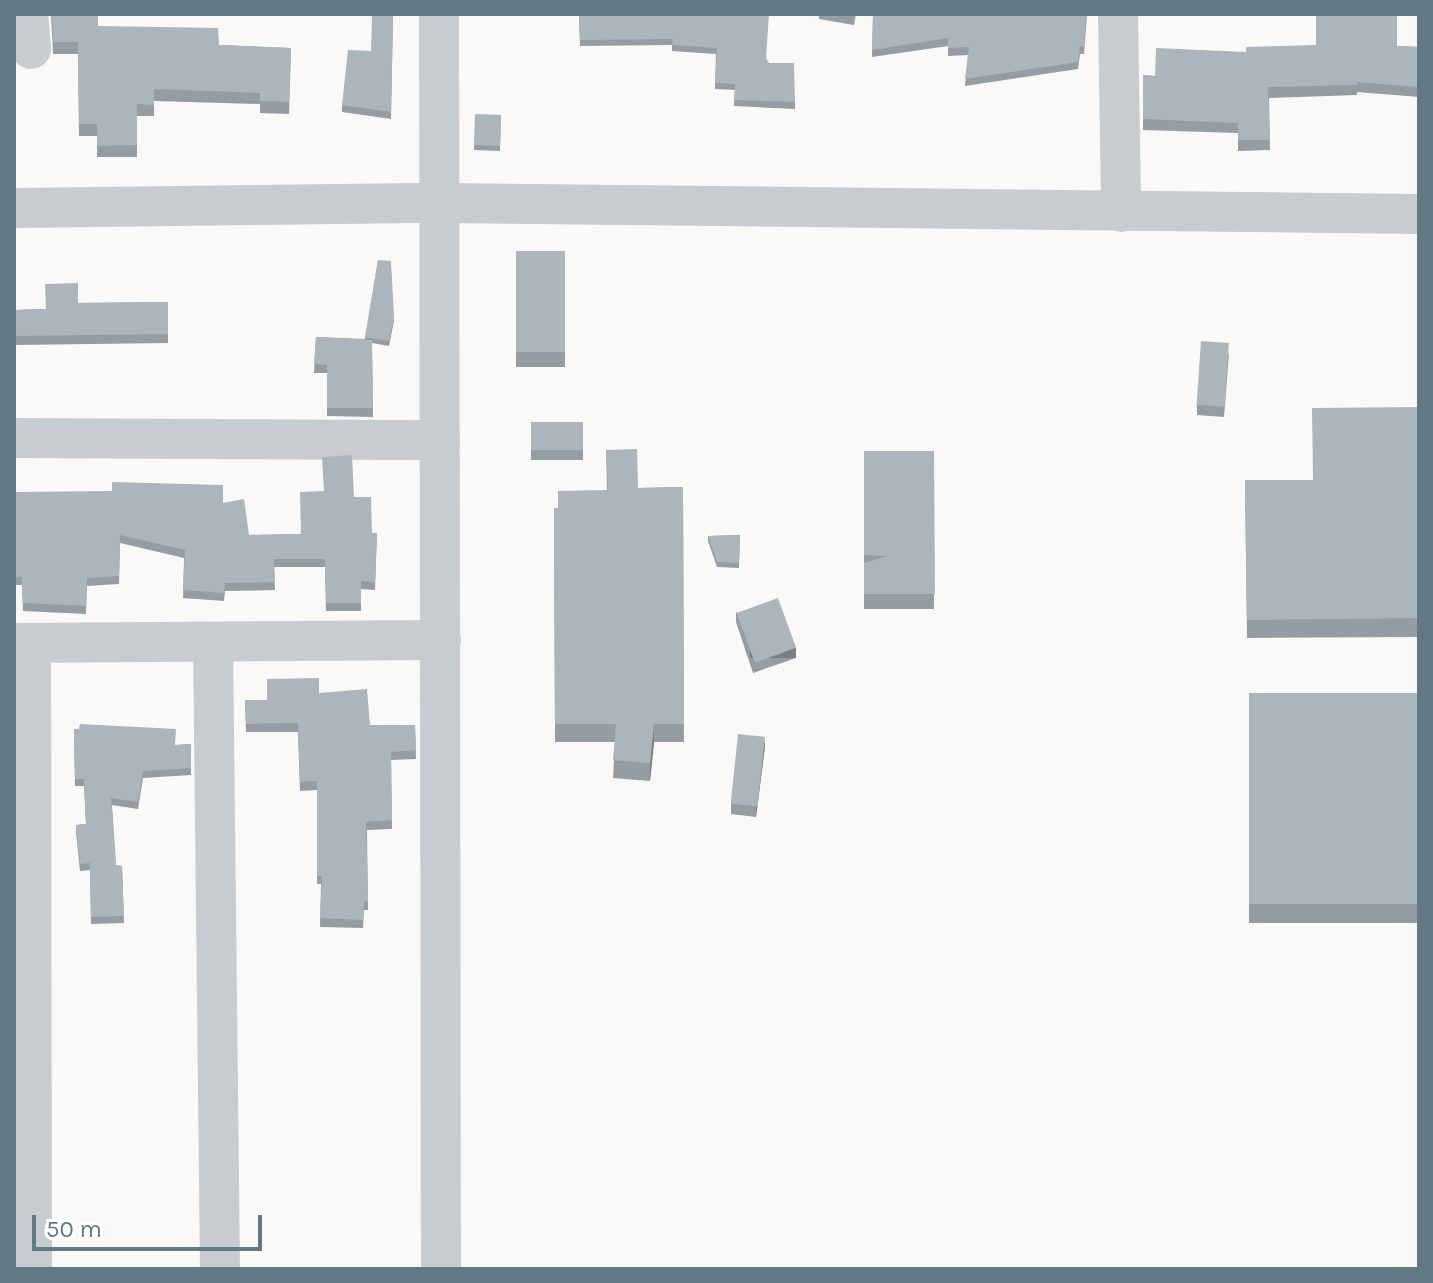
<!DOCTYPE html>
<style>
body{margin:0}
#map{position:relative;width:1433px;height:1283px;overflow:hidden;background:#faf9f7;font-family:Karla,sans-serif}
div>[style]{position:absolute}
[style*='--x']{left:calc(var(--x)*1px);top:calc(var(--y)*1px);width:calc(var(--w)*1px);rotate:calc(var(--a)*1deg)}
.minor>*{height:40px;margin:-20px;padding:0 20px;transform-origin:20px;border-radius:20px;background:#c6cccf}
.wall>*{inset:0;background:#939da2;transform-origin:0 0}
.shaded-wall>*{inset:0;background:#787f84;transform-origin:0 0}
.building>*{inset:0;background:#abb6bc;transform-origin:0 0}
span{translate:-50% -50%;white-space:nowrap;text-align:center;line-height:1.15;-webkit-text-stroke:8px #fff;paint-order:stroke}
.frame{position:absolute;inset:0;border:16px solid #617985;pointer-events:none}
.scale{position:absolute;left:32px;top:1215px;width:230px;height:36px;box-sizing:border-box;border:4px solid #617985;border-top:0;padding-left:10px;font-size:24px;line-height:28px;white-space:nowrap;color:#617985;-webkit-text-stroke:6px #fff;paint-order:stroke}
</style>
<div id="map">
<div class="minor">
<i style="--x:28;--y:14;--w:35;--a:85"></i>
<i style="--x:439;--y:14;--w:1255;--a:89.91"></i>
<i style="--x:1118;--y:14;--w:198;--a:89.1"></i>
<i style="--x:14;--y:208;--w:427;--a:-0.7"></i>
<i style="--x:441;--y:203;--w:978;--a:0.64"></i>
<i style="--x:14;--y:438;--w:426;--a:0.3"></i>
<i style="--x:213;--y:642;--w:627;--a:89.36"></i>
<i style="--x:14;--y:643;--w:427;--a:-0.4"></i>
<i style="--x:31;--y:643;--w:626;--a:89.91"></i>
</div>
<div class="wall">
<i style="clip-path:polygon(51px 14px,98px 26px,219px 45px,291px 48px,289px 114px,260px 113px,260px 104px,154px 101px,154px 116px,137px 116px,137px 157px,97px 157px,97px 136px,79px 136px,78px 54px,53px 54px)"></i>
<i style="clip-path:polygon(393px 14px,391px 119px,342px 112px,342px 105px,371px 51px)"></i>
<i style="clip-path:polygon(579px 14px,678px 16px,766px 59px,795px 102px,795px 109px,734px 106px,735px 90px,715px 89px,716px 54px,672px 51px,672px 45px,580px 46px)"></i>
<i style="clip-path:polygon(819px 14px,856px 14px,854px 25px,819px 19px)"></i>
<i style="clip-path:polygon(873px 14px,1087px 14px,1084px 54px,1080px 54px,1078px 69px,965px 86px,968px 55px,948px 56px,948px 46px,872px 57px)"></i>
<i style="clip-path:polygon(1316px 45px,1397px 46px,1419px 47px,1419px 97px,1357px 92px,1357px 95px,1269px 98px,1270px 150px,1238px 151px,1238px 133px,1143px 130px,1143px 75px,1155px 76px,1246px 52px)"></i>
<i style="clip-path:polygon(501px 115px,500px 151px,474px 150px,474px 145px)"></i>
<i style="left:565px;top:251px;width:116px;height:49px;rotate:90deg"></i>
<i style="clip-path:polygon(378px 260px,394px 321px,389px 346px,372px 343px,373px 417px,327px 416px,327px 373px,314px 373px,316px 337px,365px 339px)"></i>
<i style="clip-path:polygon(168px 302px,168px 343px,14px 345px,14px 310px,45px 309px,78px 303px)"></i>
<i style="clip-path:polygon(1229px 353px,1224px 417px,1197px 415px,1197px 405px)"></i>
<i style="clip-path:polygon(1419px 407px,1419px 637px,1247px 638px,1245px 480px,1313px 480px)"></i>
<i style="left:583px;top:422px;width:38px;height:52px;rotate:90deg"></i>
<i style="clip-path:polygon(606px 450px,638px 488px,683px 487px,684px 742px,654px 742px,650px 781px,613px 778px,615px 742px,555px 742px,554px 508px,558px 508px,607px 490px)"></i>
<i style="left:864px;top:451px;width:70px;height:158px"></i>
<i style="clip-path:polygon(14px 492px,223px 503px,249px 535px,301px 534px,354px 497px,372px 533px,377px 533px,375px 590px,361px 589px,361px 611px,326px 611px,325px 567px,274px 567px,275px 590px,225px 591px,224px 601px,183px 598px,184px 558px,120px 543px,119px 584px,87px 586px,86px 614px,23px 611px,22px 585px,14px 585px)"></i>
<i style="clip-path:polygon(740px 535px,739px 568px,717px 567px,708px 541px,708px 536px)"></i>
<i style="clip-path:polygon(736px 612px,796px 658px,753px 673px,736px 622px)"></i>
<i style="clip-path:polygon(319px 693px,370px 725px,415px 725px,416px 759px,391px 760px,392px 829px,367px 830px,368px 910px,364px 910px,363px 928px,320px 927px,321px 884px,317px 884px,317px 790px,300px 791px,298px 732px,246px 732px,245px 700px,267px 700px)"></i>
<i style="left:1419px;top:693px;width:230px;height:170px;rotate:90deg"></i>
<i style="clip-path:polygon(74px 729px,175px 745px,191px 744px,191px 775px,143px 778px,138px 809px,112px 805px,116px 865px,122px 866px,124px 923px,91px 924px,90px 870px,80px 871px,76px 832px,76px 825px,86px 824px,84px 786px,75px 786px)"></i>
<i style="clip-path:polygon(765px 746px,756px 817px,731px 814px,731px 804px)"></i>
</div>
<div class="shaded-wall">
<i style="left:796px;top:648px;width:10px;height:46px;rotate:90deg"></i>
<i style="clip-path:polygon(654px 724px,654px 742px,650px 781px,650px 763px)"></i>
<i style="clip-path:polygon(765px 737px,765px 746px,756px 817px,756px 807px)"></i>
</div>
<div class="building">
<i style="clip-path:polygon(52px 14px,98px 14px,98px 26px,218px 28px,219px 45px,291px 48px,289px 102px,260px 101px,260px 93px,154px 89px,154px 105px,137px 104px,137px 145px,97px 146px,97px 124px,79px 124px,78px 42px,53px 42px)"></i>
<i style="clip-path:polygon(372px 14px,393px 14px,391px 112px,342px 105px,348px 50px,371px 51px)"></i>
<i style="clip-path:polygon(579px 14px,678px 14px,678px 16px,769px 14px,766px 58px,769px 63px,794px 63px,795px 102px,734px 100px,735px 84px,715px 83px,717px 48px,672px 45px,673px 39px,580px 40px)"></i>
<i style="clip-path:polygon(873px 14px,1086px 14px,1084px 47px,1080px 46px,1078px 62px,965px 79px,969px 47px,948px 48px,948px 38px,872px 50px)"></i>
<i style="clip-path:polygon(1316px 14px,1397px 14px,1397px 46px,1419px 47px,1419px 87px,1357px 82px,1357px 85px,1268px 87px,1270px 140px,1238px 140px,1238px 123px,1143px 119px,1143px 75px,1155px 76px,1156px 48px,1246px 52px,1246px 47px,1316px 45px)"></i>
<i style="left:475px;top:114px;width:26px;height:31px;rotate:2deg"></i>
<i style="left:565px;top:251px;width:101px;height:49px;rotate:90deg"></i>
<i style="clip-path:polygon(378px 260px,391px 261px,394px 316px,389px 341px,365px 337px)"></i>
<i style="clip-path:polygon(78px 283px,78px 303px,168px 302px,168px 334px,14px 336px,14px 310px,46px 309px,45px 284px)"></i>
<i style="clip-path:polygon(316px 337px,372px 340px,373px 408px,327px 408px,327px 365px,314px 364px)"></i>
<i style="left:1201px;top:341px;width:28px;height:64px;rotate:4deg"></i>
<i style="clip-path:polygon(1419px 407px,1419px 618px,1247px 620px,1245px 480px,1313px 480px,1312px 408px)"></i>
<i style="left:583px;top:422px;width:28px;height:52px;rotate:90deg"></i>
<i style="clip-path:polygon(637px 449px,638px 488px,683px 487px,684px 724px,654px 724px,650px 763px,613px 760px,616px 724px,555px 724px,554px 508px,558px 508px,558px 491px,608px 490px,606px 450px)"></i>
<i style="clip-path:polygon(864px 451px,934px 451px,935px 594px,864px 594px,864px 563px,887px 556px,864px 555px)"></i>
<i style="clip-path:polygon(352px 455px,354px 497px,371px 497px,372px 533px,377px 533px,375px 582px,361px 581px,361px 603px,326px 603px,325px 559px,274px 559px,275px 582px,225px 583px,224px 593px,183px 590px,185px 550px,120px 535px,119px 576px,87px 578px,86px 606px,23px 603px,22px 577px,14px 577px,14px 492px,112px 491px,112px 482px,223px 485px,223px 503px,244px 499px,249px 535px,301px 534px,300px 492px,324px 491px,322px 457px)"></i>
<i style="clip-path:polygon(740px 535px,739px 563px,717px 562px,708px 536px)"></i>
<i style="left:778px;top:598px;width:53px;height:44px;rotate:70deg"></i>
<i style="clip-path:polygon(319px 678px,319px 693px,367px 689px,370px 725px,415px 725px,416px 750px,391px 752px,392px 820px,366px 822px,368px 901px,364px 902px,363px 920px,320px 918px,322px 876px,317px 876px,317px 781px,300px 782px,298px 723px,246px 724px,245px 700px,267px 700px,267px 679px)"></i>
<i style="left:1419px;top:693px;width:211px;height:170px;rotate:90deg"></i>
<i style="clip-path:polygon(80px 724px,176px 729px,175px 745px,191px 744px,191px 768px,143px 771px,138px 802px,111px 798px,116px 865px,122px 866px,124px 916px,91px 917px,90px 863px,80px 864px,76px 825px,86px 824px,84px 779px,75px 779px,74px 729px,79px 729px)"></i>
<i style="left:738px;top:734px;width:27px;height:70px;rotate:6deg"></i>
</div>
<div class="frame"></div>
<div class="scale">50 m</div>
</div>
